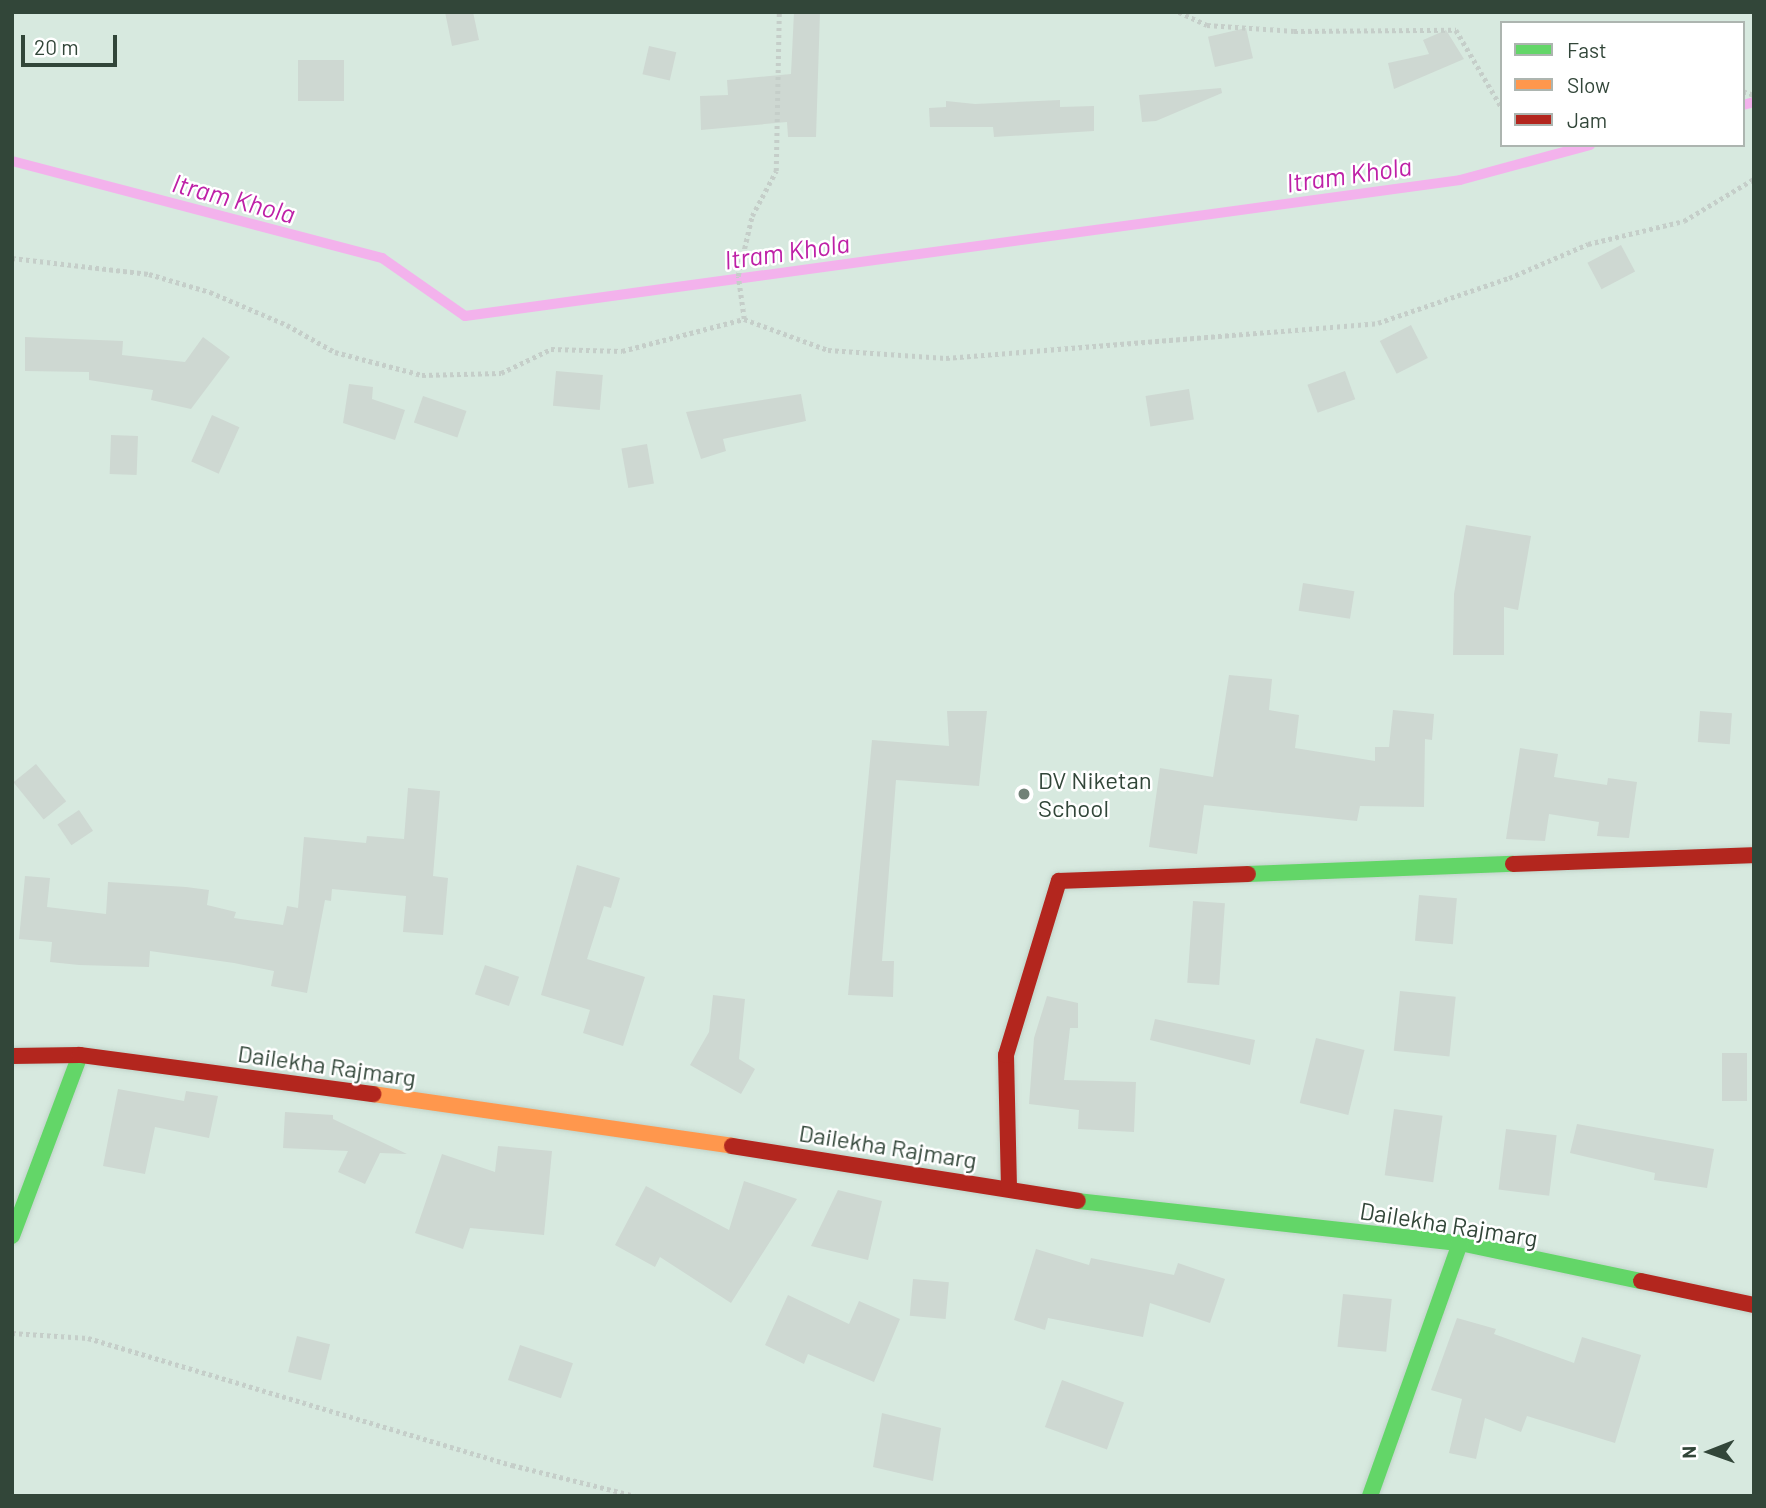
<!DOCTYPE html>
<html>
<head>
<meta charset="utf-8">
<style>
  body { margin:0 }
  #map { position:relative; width:1766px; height:1508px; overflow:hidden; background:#e7f0eb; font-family:Barlow,sans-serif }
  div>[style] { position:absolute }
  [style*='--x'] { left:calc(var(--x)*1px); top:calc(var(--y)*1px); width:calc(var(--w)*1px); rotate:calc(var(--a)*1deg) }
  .residential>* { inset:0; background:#d7e9df }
  .stream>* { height:10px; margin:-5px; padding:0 5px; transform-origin:5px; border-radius:5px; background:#f3b2ec }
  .building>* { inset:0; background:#ced8d2; transform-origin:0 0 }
  .path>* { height:4.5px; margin-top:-2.25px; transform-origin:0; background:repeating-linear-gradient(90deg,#c5cec9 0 3.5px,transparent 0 7px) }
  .roads { filter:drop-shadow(0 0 2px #c0d3c9) drop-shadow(0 0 2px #c0d3c9) }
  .fast>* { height:16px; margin:-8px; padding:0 8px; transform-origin:8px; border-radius:8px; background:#63d668 }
  .slow>* { height:16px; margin:-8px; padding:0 8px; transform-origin:8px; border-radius:8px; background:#ff974d }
  .jam>* { height:16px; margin:-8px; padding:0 8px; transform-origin:8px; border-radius:8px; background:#b3261e }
  .dots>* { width:19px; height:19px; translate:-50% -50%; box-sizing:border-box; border:4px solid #fff; border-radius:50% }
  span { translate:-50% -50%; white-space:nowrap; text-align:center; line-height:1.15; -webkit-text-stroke:5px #fff; paint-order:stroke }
  .poi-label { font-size:24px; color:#324639 }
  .left { translate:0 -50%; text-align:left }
  .street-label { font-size:24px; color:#324639 }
  .water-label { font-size:26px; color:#be20a7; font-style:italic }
  .frame { position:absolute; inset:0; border:14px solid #324639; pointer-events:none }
  .legend { position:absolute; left:1500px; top:21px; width:245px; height:126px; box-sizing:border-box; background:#fff; border:2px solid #adb5b0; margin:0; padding:9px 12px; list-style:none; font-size:21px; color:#324639 }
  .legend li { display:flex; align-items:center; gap:14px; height:35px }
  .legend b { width:35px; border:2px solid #adb5b0 }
  .north { position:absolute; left:1675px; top:1417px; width:70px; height:70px; -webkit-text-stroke:5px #fff; paint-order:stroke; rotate:269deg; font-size:19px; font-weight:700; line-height:28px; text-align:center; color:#324639 }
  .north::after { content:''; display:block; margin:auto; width:24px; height:32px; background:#324639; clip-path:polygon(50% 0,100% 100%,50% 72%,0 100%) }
  .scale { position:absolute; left:21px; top:35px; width:96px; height:32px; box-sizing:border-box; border:4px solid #324639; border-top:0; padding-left:9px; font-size:21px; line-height:24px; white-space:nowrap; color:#324639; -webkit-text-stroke:5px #fff; paint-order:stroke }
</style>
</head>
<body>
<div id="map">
  <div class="residential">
    <i style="clip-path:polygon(evenodd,12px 12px,1754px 12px,1754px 1496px,12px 1496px,12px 12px,1502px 23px,1743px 23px,1743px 145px,1502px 145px,1502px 23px)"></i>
  </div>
  <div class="stream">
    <i style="--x:1743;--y:105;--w:11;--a:-15"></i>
    <i style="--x:12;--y:161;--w:383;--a:14.7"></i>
    <i style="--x:382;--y:258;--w:101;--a:34.9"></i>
    <i style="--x:465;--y:316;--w:1004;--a:-7.78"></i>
    <i style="--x:1460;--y:180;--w:135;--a:-15.1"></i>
  </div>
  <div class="building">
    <i style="clip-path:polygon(445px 12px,473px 12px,479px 40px,452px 46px)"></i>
    <i style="clip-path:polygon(794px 12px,820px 12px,816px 137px,788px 137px,787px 122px,701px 130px,700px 96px,728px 95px,727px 80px,791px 74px)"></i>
    <i style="left:1246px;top:28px;width:31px;height:39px;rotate:77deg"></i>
    <i style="clip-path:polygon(1446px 30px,1464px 59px,1394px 89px,1388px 63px,1429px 54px,1423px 40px)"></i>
    <i style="left:649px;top:46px;width:28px;height:29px;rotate:13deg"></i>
    <i style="left:298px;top:60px;width:46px;height:41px"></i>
    <i style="clip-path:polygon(1221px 88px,1222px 93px,1156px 121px,1142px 122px,1139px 95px)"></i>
    <i style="clip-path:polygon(1060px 100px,1060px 107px,1094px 106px,1094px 131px,994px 137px,993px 127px,930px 127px,929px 108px,946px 107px,946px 101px,975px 104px)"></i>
    <i style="left:1621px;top:245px;width:30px;height:38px;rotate:62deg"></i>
    <i style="left:1411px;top:325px;width:37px;height:35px;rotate:63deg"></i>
    <i style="clip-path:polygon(25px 337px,123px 341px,122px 355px,185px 362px,203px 337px,230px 357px,191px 409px,151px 400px,153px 390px,89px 380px,89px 372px,25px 371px)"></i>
    <i style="left:556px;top:371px;width:47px;height:35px;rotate:5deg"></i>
    <i style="left:1345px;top:371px;width:30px;height:40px;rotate:70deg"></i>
    <i style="clip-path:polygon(349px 384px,373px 387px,372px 399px,405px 410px,395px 440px,343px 423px)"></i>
    <i style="left:1189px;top:389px;width:31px;height:44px;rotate:81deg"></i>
    <i style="clip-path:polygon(801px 394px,806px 421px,723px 439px,726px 451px,701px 459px,686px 412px)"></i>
    <i style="left:423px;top:396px;width:46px;height:28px;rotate:19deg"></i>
    <i style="left:212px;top:415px;width:30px;height:51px;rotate:24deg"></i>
    <i style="left:111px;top:435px;width:27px;height:39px;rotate:2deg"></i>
    <i style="left:647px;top:444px;width:40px;height:26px;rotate:80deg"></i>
    <i style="clip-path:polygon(1466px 525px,1531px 536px,1518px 610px,1504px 607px,1504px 655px,1453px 655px,1454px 594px)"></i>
    <i style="left:1303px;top:583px;width:52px;height:28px;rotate:9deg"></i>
    <i style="clip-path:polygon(1229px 675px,1272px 679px,1269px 710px,1299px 715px,1295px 748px,1375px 761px,1375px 747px,1389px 747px,1393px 710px,1434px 714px,1432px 740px,1425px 739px,1424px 807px,1360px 806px,1357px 821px,1204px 805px,1197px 854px,1149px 847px,1160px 768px,1213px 777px)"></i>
    <i style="clip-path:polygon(947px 711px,987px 711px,979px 786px,896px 780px,882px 961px,894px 961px,893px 997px,848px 995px,872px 740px,949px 746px)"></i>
    <i style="left:1700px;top:711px;width:32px;height:31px;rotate:4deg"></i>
    <i style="clip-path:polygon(1520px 748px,1558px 754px,1554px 777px,1607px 785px,1608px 778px,1637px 782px,1629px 838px,1597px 836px,1599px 822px,1549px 814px,1545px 841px,1506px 839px)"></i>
    <i style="left:36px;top:764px;width:48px;height:29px;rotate:51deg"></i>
    <i style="clip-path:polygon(408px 788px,440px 791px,433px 876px,448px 878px,443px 935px,403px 932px,406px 896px,332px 889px,331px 901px,325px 900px,307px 993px,271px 986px,274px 971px,234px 963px,150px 951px,149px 967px,79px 965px,50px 962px,52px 942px,19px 939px,25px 876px,50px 878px,47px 907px,106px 914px,108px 882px,186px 887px,209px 890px,207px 905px,236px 912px,234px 918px,283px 925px,287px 906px,298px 908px,304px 837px,366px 843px,367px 836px,404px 839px)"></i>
    <i style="left:79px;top:810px;width:25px;height:26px;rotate:56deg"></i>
    <i style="clip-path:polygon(577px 865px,620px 878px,611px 908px,604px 906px,587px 959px,645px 977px,623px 1046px,583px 1033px,590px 1010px,541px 995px)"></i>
    <i style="left:1419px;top:895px;width:38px;height:46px;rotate:5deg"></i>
    <i style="left:1193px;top:901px;width:32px;height:82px;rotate:4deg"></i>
    <i style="left:485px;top:965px;width:36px;height:31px;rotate:19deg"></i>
    <i style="left:1400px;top:991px;width:56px;height:60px;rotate:6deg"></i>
    <i style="clip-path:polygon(713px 995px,745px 999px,739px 1059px,755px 1069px,741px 1094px,690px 1065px,709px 1032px)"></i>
    <i style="clip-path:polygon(1047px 996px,1078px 1003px,1078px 1028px,1070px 1028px,1064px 1080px,1136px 1082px,1134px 1132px,1078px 1129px,1079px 1110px,1029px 1104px,1034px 1038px)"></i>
    <i style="clip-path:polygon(1155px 1019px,1255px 1040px,1250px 1065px,1150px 1040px)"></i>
    <i style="left:1316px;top:1038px;width:50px;height:67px;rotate:14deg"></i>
    <i style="left:1722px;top:1053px;width:25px;height:48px"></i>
    <i style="clip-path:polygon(118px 1089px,184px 1101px,186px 1091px,218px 1096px,209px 1138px,155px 1127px,145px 1174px,103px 1166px)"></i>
    <i style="left:1394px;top:1109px;width:49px;height:67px;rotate:8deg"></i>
    <i style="clip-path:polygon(285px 1112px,333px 1115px,333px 1119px,407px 1154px,380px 1153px,365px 1184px,338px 1172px,348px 1151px,283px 1148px)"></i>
    <i style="clip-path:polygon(1577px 1124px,1714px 1149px,1707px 1188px,1654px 1180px,1655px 1173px,1570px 1153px)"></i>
    <i style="left:1506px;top:1129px;width:51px;height:61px;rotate:7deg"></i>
    <i style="clip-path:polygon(498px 1146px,552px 1151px,544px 1235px,470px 1228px,463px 1249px,415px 1233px,442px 1154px,495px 1172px)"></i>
    <i style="clip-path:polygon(744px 1181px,797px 1199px,731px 1303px,660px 1257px,655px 1267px,615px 1245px,646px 1186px,729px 1230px)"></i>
    <i style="clip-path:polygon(838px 1190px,882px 1201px,868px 1260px,811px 1246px)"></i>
    <i style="clip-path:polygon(1036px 1249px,1089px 1265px,1091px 1258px,1174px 1275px,1178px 1263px,1225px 1279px,1210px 1323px,1150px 1303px,1143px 1337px,1048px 1318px,1045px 1330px,1014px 1320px)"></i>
    <i style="left:913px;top:1279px;width:36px;height:37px;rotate:5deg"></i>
    <i style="left:1343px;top:1294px;width:49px;height:53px;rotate:6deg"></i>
    <i style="clip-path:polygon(788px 1295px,849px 1324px,859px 1301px,900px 1319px,874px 1382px,808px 1354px,804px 1364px,765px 1345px)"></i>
    <i style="clip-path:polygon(1457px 1318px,1496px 1329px,1494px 1334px,1574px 1363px,1582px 1337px,1641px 1355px,1615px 1443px,1527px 1416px,1521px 1432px,1485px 1418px,1476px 1459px,1449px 1453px,1462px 1399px,1431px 1390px)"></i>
    <i style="left:297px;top:1336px;width:34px;height:37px;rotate:14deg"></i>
    <i style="left:520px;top:1345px;width:56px;height:37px;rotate:19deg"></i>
    <i style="left:1062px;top:1380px;width:66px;height:50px;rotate:20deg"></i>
    <i style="clip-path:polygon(882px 1413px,941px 1428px,933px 1481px,873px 1467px)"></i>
  </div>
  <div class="path">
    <i style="--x:1179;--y:12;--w:31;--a:25"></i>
    <i style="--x:1207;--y:25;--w:87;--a:3.9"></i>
    <i style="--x:1294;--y:31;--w:162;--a:-0.4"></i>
    <i style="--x:1456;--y:30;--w:91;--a:59.5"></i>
    <i style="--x:1743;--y:91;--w:12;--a:20"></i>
    <i style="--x:12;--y:258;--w:138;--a:6.7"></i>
    <i style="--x:149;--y:274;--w:64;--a:16.4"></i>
    <i style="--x:210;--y:292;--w:84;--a:23.2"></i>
    <i style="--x:287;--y:325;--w:55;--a:29.4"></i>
    <i style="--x:335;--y:352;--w:90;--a:14.8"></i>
    <i style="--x:422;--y:375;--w:79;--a:-1.5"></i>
    <i style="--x:501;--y:373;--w:55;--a:-25.6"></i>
    <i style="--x:551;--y:349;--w:71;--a:1.6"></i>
    <i style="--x:622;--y:351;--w:126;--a:-14.7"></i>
    <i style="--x:744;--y:319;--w:90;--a:20.3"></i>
    <i style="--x:828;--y:350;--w:118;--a:3.9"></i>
    <i style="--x:946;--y:358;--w:433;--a:-4.6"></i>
    <i style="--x:1378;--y:323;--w:139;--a:-19"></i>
    <i style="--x:1509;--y:278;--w:86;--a:-23.3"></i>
    <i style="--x:1588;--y:244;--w:99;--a:-13.5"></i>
    <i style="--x:1684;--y:221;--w:82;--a:-31"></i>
    <i style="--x:744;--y:319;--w:43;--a:-97.9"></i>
    <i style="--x:738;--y:276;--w:62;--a:-76.9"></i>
    <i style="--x:752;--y:216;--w:51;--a:-61.9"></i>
    <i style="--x:776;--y:171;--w:159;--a:-88.9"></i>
    <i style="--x:12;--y:1333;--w:76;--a:3.8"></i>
    <i style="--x:88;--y:1338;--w:443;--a:16.7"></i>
    <i style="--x:512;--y:1465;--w:127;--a:14.1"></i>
  </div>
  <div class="roads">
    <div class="fast">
      <i style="--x:1248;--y:874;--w:265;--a:-2.2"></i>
      <i style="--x:1078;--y:1201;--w:384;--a:6.3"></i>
      <i style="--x:1460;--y:1243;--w:185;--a:11.9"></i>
      <i style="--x:12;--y:1236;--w:193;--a:-69.4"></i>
      <i style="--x:1370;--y:1496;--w:269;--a:-70.4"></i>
    </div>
    <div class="slow">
      <i style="--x:373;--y:1094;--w:363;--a:8.2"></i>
    </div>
    <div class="jam">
      <i style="--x:1513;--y:864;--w:241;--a:-2.1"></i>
      <i style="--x:12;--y:1056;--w:68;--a:-0.8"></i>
      <i style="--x:80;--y:1055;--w:296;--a:7.6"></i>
      <i style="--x:732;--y:1146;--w:350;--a:9"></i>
      <i style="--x:1009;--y:1188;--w:133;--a:-91.3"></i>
      <i style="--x:1006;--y:1055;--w:182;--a:-73.1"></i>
      <i style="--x:1059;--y:881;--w:189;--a:-2.1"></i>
      <i style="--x:1641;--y:1281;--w:116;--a:12"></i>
    </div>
  </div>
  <div class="dots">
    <i style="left:1024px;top:794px;background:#718277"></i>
  </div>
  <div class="poi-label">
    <span class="left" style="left:1038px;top:794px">DV Niketan<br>School</span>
  </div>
  <div class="street-label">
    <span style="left:327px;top:1065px;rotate:8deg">Dailekha Rajmarg</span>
    <span style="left:888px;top:1146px;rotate:9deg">Dailekha Rajmarg</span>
    <span style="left:1449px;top:1224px;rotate:9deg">Dailekha Rajmarg</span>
  </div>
  <div class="water-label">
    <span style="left:1349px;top:174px;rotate:-8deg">Itram Khola</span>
    <span style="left:234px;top:198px;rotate:15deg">Itram Khola</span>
    <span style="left:787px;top:251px;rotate:-8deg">Itram Khola</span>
  </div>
  <div class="frame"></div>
  <ul class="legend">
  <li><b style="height:9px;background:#63d668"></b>Fast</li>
  <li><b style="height:9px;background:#ff974d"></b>Slow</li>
  <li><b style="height:9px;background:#b3261e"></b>Jam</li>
  </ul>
  <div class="north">N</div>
  <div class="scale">20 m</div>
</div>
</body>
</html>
